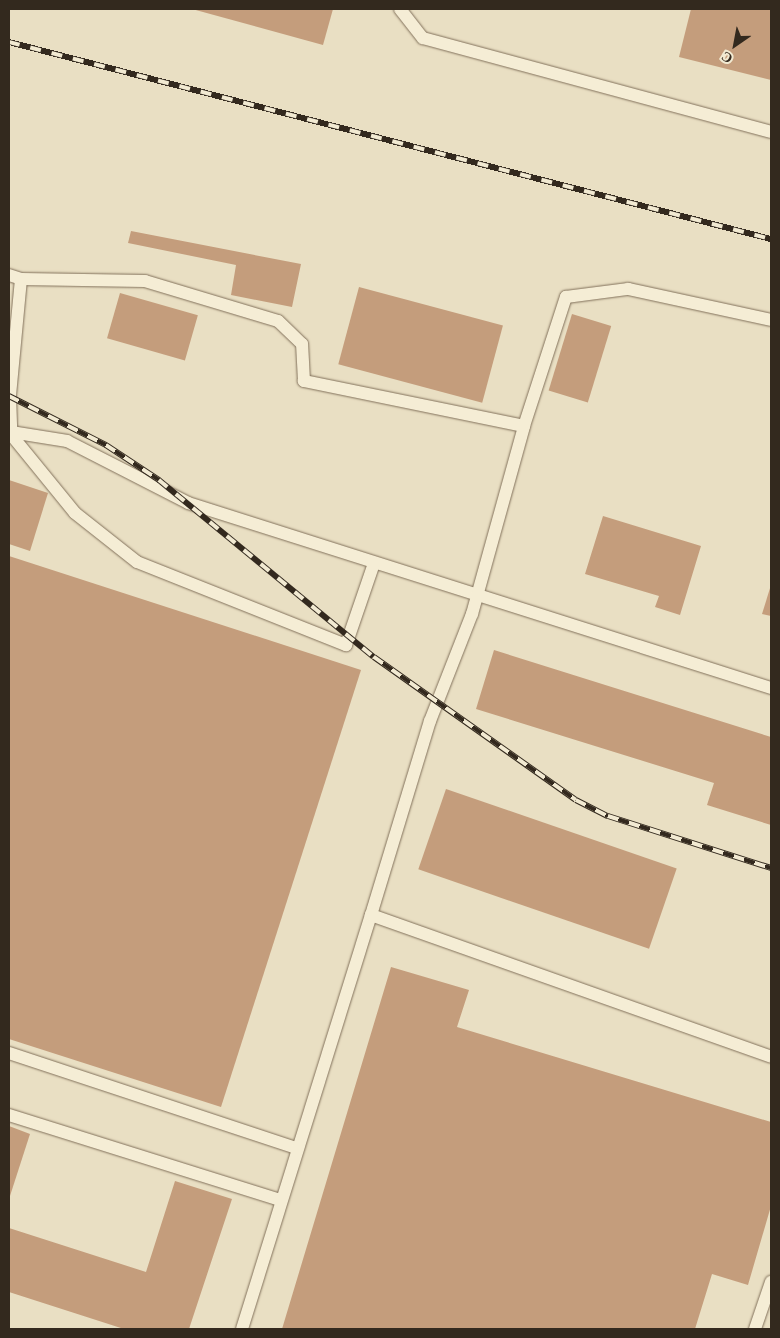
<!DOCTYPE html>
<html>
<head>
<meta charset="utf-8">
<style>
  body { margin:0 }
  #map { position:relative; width:780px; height:1338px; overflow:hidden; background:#e9dfc3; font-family:"Crimson Pro",serif }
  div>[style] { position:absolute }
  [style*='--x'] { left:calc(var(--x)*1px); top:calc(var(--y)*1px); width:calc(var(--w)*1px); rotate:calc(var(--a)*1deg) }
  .building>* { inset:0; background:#c49d7c; transform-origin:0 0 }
  .roads { filter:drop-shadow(0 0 1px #82715b) drop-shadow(0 0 1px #82715b) }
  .service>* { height:12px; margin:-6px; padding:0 6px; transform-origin:6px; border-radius:6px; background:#f5edd5 }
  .rail>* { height:5.5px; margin-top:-2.75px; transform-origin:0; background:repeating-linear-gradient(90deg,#f2ead2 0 11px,#33291e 0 22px); box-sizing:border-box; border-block:1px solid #33291e }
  span { translate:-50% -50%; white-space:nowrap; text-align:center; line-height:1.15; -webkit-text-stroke:4px #f2ead2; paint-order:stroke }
  .frame { position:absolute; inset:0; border:10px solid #33291e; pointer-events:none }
  .north { position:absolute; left:710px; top:20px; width:50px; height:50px; -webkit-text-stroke:4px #f2ead2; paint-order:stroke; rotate:213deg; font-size:14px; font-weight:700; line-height:20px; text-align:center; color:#33291e }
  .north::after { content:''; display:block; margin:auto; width:18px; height:22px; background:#33291e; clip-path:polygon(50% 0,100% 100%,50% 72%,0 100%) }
</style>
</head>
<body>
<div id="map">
  <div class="building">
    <i style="clip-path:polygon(192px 9px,333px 9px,323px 45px)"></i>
    <i style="clip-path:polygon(691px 9px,771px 9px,771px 80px,679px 57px)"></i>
    <i style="clip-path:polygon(131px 231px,301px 264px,292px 307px,231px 295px,236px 265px,128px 243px)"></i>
    <i style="left:359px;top:287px;width:149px;height:80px;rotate:15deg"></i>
    <i style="left:120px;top:293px;width:81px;height:47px;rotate:16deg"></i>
    <i style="left:572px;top:314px;width:41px;height:80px;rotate:17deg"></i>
    <i style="clip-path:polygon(9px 480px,48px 493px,30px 551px,9px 544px)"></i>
    <i style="clip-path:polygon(603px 516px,701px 546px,680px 615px,655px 607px,659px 596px,585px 574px)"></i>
    <i style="clip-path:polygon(9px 556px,361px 670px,221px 1107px,9px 1039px)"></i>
    <i style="clip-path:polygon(771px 585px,771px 616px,762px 614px)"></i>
    <i style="clip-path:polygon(494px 650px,771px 737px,771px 825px,707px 805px,714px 783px,476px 709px)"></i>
    <i style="left:446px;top:789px;width:244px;height:85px;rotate:19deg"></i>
    <i style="clip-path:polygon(391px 967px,469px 990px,457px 1027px,771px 1122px,771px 1206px,748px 1285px,712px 1274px,695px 1329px,282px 1329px)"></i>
    <i style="clip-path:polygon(9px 1126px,30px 1134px,9px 1199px)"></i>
    <i style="clip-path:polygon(175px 1181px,232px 1199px,189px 1329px,124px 1329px,9px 1292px,9px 1228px,146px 1272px)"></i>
  </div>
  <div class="roads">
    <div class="service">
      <i style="--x:400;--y:9;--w:37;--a:52"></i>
      <i style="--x:423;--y:38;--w:360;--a:15.1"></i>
      <i style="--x:9;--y:275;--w:13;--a:18"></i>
      <i style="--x:524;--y:426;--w:225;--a:-168.4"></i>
      <i style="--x:304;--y:381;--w:37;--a:-93"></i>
      <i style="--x:302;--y:344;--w:33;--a:-136"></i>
      <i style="--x:278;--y:321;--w:139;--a:-163.3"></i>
      <i style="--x:145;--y:281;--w:124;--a:-179.1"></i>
      <i style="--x:21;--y:279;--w:118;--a:95.4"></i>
      <i style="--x:10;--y:396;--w:36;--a:88"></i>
      <i style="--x:11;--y:432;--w:57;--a:9.1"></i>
      <i style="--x:67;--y:441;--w:136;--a:27.1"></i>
      <i style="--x:188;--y:503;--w:612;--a:17.61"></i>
      <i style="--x:9;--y:432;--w:104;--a:50.8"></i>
      <i style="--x:75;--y:513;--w:79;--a:38.3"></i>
      <i style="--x:137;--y:562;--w:225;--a:21.7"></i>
      <i style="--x:346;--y:645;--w:87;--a:-71.1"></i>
      <i style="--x:371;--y:915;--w:203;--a:-73.1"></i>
      <i style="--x:430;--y:721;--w:115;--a:-68.6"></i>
      <i style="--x:472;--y:614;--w:195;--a:-74.5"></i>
      <i style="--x:524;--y:426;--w:136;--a:-72"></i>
      <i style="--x:566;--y:297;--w:63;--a:-7.4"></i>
      <i style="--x:628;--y:289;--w:146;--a:12.2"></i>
      <i style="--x:9;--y:1053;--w:302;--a:18.3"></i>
      <i style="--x:9;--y:1115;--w:285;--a:17.4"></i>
      <i style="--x:242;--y:1329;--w:434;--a:-72.7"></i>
      <i style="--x:371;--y:915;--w:424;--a:19.5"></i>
      <i style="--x:755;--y:1329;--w:50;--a:-71.2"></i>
    </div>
  </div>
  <div class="rail">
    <i style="--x:9;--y:42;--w:787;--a:14.5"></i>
    <i style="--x:9;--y:396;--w:109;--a:26.8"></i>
    <i style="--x:106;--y:445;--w:64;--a:33.4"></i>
    <i style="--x:159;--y:480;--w:278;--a:39.5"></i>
    <i style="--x:374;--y:657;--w:247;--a:35.3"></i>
    <i style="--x:576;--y:800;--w:36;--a:27"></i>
    <i style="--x:608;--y:816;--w:171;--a:17.7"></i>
  </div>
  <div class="frame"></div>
  <div class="north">С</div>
</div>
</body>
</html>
